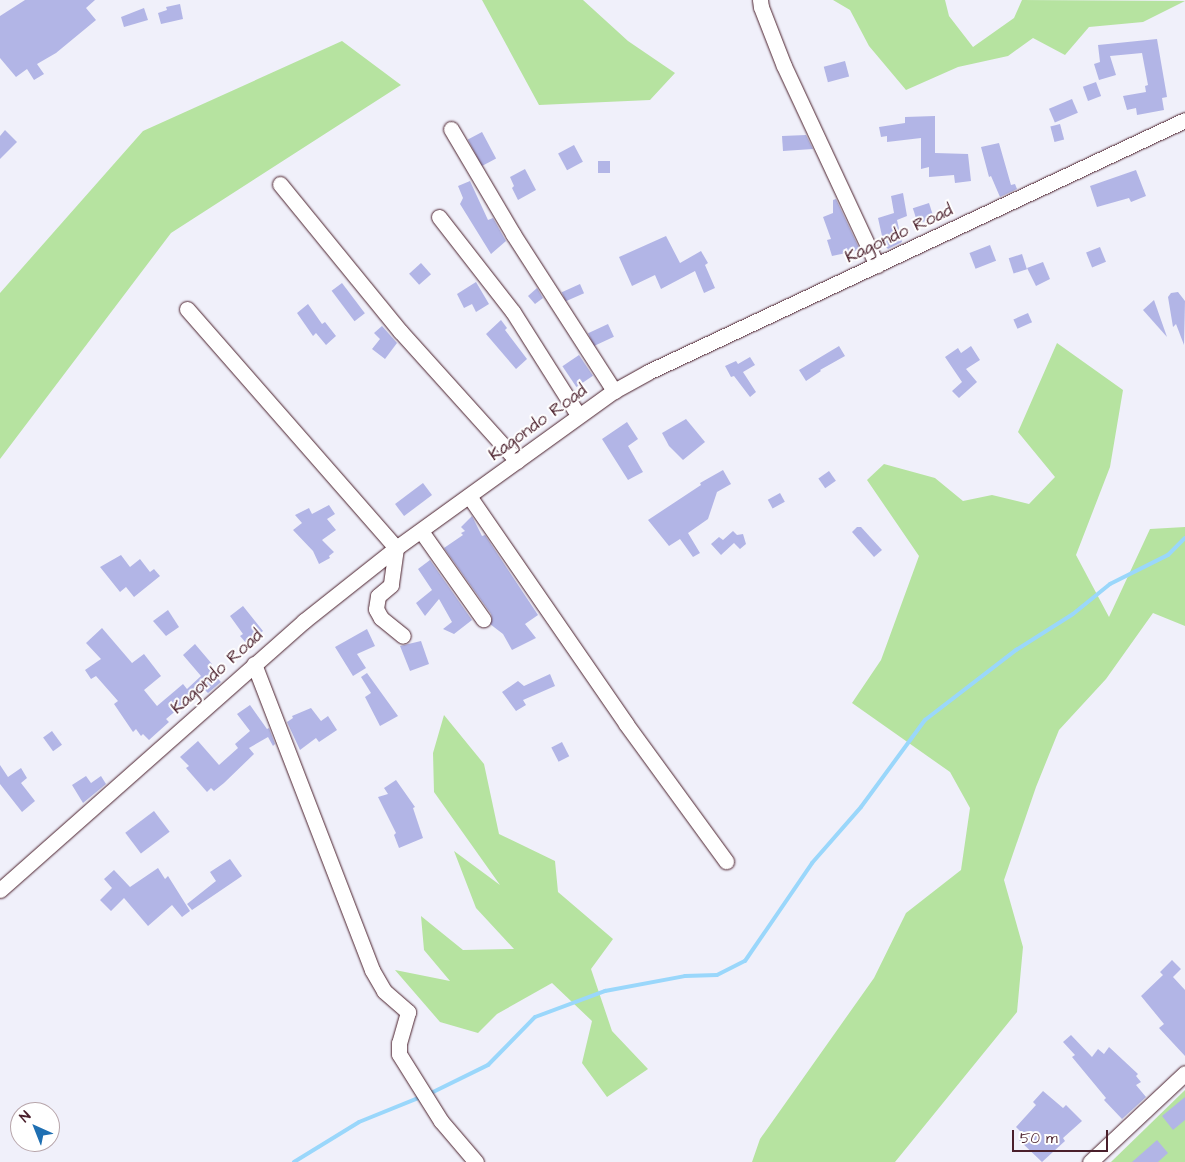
<!DOCTYPE html>
<html>
<head>
<meta charset="utf-8">
<style>
  body { margin:0 }
  #map { position:relative; width:1185px; height:1162px; overflow:hidden; background:#f0f0fa; font-family:"Architects Daughter",sans-serif }
  div>[style] { position:absolute }
  [style*='--x'] { left:calc(var(--x)*1px); top:calc(var(--y)*1px); width:calc(var(--w)*1px); rotate:calc(var(--a)*1deg) }
  .green>* { inset:0; background:#b6e3a0 }
  .stream>* { height:4px; margin:-2px; padding:0 2px; transform-origin:2px; border-radius:2px; background:#9ad7fb }
  .building>* { inset:0; background:#b2b5e6; transform-origin:0 0 }
  .roads { filter:drop-shadow(0 0 1px #4a1f2b) drop-shadow(0 0 1px #4a1f2b) }
  .minor>* { height:15px; margin:-7.5px; padding:0 7.5px; transform-origin:7.5px; border-radius:7.5px; background:#fff }
  span { translate:-50% -50%; white-space:nowrap; text-align:center; line-height:1.15; -webkit-text-stroke:4px #fff; paint-order:stroke }
  .street-label { font-size:18px; color:#4a1f2b }
  .north { position:absolute; left:10px; top:1102px; width:50px; height:50px; box-sizing:border-box; background:#fff; border:1px solid #b7a5aa; border-radius:50%; rotate:316deg; font-size:14px; font-weight:700; line-height:20px; text-align:center; color:#4a1f2b }
  .north::after { content:''; display:block; margin:auto; width:18px; height:22px; background:#1f6fb2; clip-path:polygon(50% 0,100% 100%,50% 72%,0 100%) }
  .scale { position:absolute; left:1012px; top:1130px; width:96px; height:22px; box-sizing:border-box; border:2px solid #4a1f2b; border-top:0; padding-left:6px; font-size:15px; line-height:18px; white-space:nowrap; color:#4a1f2b; -webkit-text-stroke:4px #fff; paint-order:stroke }
</style>
</head>
<body>
<div id="map">
  <div class="green">
    <i style="clip-path:polygon(482px 0,583px 0,628px 41px,675px 73px,650px 100px,539px 105px)"></i>
    <i style="clip-path:polygon(833px 0,945px 0,949px 16px,973px 47px,1014px 18px,1022px 0,1185px 1px,1143px 22px,1089px 27px,1065px 55px,1033px 38px,1008px 56px,958px 67px,906px 90px,869px 46px,850px 10px)"></i>
    <i style="clip-path:polygon(342px 41px,401px 85px,171px 233px,0 459px,0 293px,143px 131px)"></i>
    <i style="clip-path:polygon(1057px 343px,1123px 390px,1110px 467px,1076px 555px,1109px 617px,1150px 529px,1185px 527px,1185px 626px,1153px 613px,1106px 679px,1059px 730px,1036px 787px,1004px 880px,1023px 947px,1017px 1012px,895px 1162px,752px 1162px,760px 1139px,874px 978px,906px 913px,961px 870px,970px 808px,950px 772px,852px 703px,881px 660px,919px 556px,867px 480px,884px 464px,935px 478px,963px 501px,992px 495px,1029px 504px,1055px 477px,1018px 432px)"></i>
    <i style="clip-path:polygon(444px 715px,484px 764px,499px 834px,555px 861px,558px 892px,613px 939px,591px 969px,612px 1031px,648px 1069px,607px 1097px,582px 1063px,592px 1021px,552px 983px,497px 1014px,478px 1033px,440px 1022px,395px 970px,450px 981px,424px 950px,421px 916px,463px 950px,514px 949px,476px 908px,454px 851px,500px 885px,434px 792px,433px 753px)"></i>
    <i style="clip-path:polygon(1185px 1090px,1185px 1162px,1111px 1162px)"></i>
  </div>
  <div class="stream">
    <i style="--x:429;--y:1094;--w:66;--a:-26.2"></i>
    <i style="--x:488;--y:1065;--w:67;--a:-45.6"></i>
    <i style="--x:535;--y:1017;--w:75;--a:-20.4"></i>
    <i style="--x:605;--y:991;--w:81;--a:-10.6"></i>
    <i style="--x:685;--y:976;--w:32;--a:-2"></i>
    <i style="--x:717;--y:975;--w:31;--a:-27"></i>
    <i style="--x:745;--y:961;--w:119;--a:-55.6"></i>
    <i style="--x:812;--y:863;--w:74;--a:-48.8"></i>
    <i style="--x:861;--y:807;--w:108;--a:-53.7"></i>
    <i style="--x:925;--y:720;--w:115;--a:-37.6"></i>
    <i style="--x:1016;--y:650;--w:67;--a:-32.3"></i>
    <i style="--x:1073;--y:614;--w:48;--a:-39"></i>
    <i style="--x:1110;--y:584;--w:65;--a:-26.6"></i>
    <i style="--x:1168;--y:555;--w:24;--a:-45"></i>
    <i style="--x:294;--y:1162;--w:76;--a:-31.6"></i>
    <i style="--x:359;--y:1122;--w:67;--a:-22"></i>
  </div>
  <div class="building">
    <i style="clip-path:polygon(25px 0,95px 0,86px 8px,96px 20px,56px 53px,37px 64px,44px 74px,34px 80px,27px 69px,16px 77px,0 58px,0 16px)"></i>
    <i style="clip-path:polygon(180px 4px,183px 19px,161px 24px,158px 13px,167px 10px,166px 7px)"></i>
    <i style="clip-path:polygon(144px 8px,148px 20px,124px 27px,121px 17px)"></i>
    <i style="clip-path:polygon(1157px 39px,1167px 97px,1162px 98px,1164px 110px,1137px 115px,1136px 108px,1127px 110px,1123px 96px,1146px 92px,1145px 86px,1148px 85px,1142px 53px,1110px 56px,1116px 75px,1099px 80px,1094px 64px,1100px 62px,1098px 45px)"></i>
    <i style="left:845px;top:61px;width:16px;height:22px;rotate:75deg"></i>
    <i style="left:1096px;top:82px;width:15px;height:14px;rotate:70deg"></i>
    <i style="left:1072px;top:99px;width:15px;height:25px;rotate:67deg"></i>
    <i style="clip-path:polygon(935px 116px,935px 153px,968px 154px,971px 181px,955px 183px,954px 175px,929px 177px,929px 167px,921px 169px,921px 138px,887px 142px,887px 136px,881px 137px,879px 127px,905px 123px,905px 117px)"></i>
    <i style="left:1060px;top:124px;width:16px;height:10px;rotate:75deg"></i>
    <i style="clip-path:polygon(5px 130px,17px 142px,0 159px,0 136px)"></i>
    <i style="left:482px;top:132px;width:30px;height:16px;rotate:62deg"></i>
    <i style="clip-path:polygon(806px 135px,813px 149px,783px 151px,782px 136px)"></i>
    <i style="clip-path:polygon(999px 143px,1011px 185px,1015px 184px,1017px 189px,1000px 197px,991px 176px,989px 177px,981px 147px)"></i>
    <i style="left:574px;top:145px;width:19px;height:18px;rotate:62deg"></i>
    <i style="left:598px;top:161px;width:12px;height:12px"></i>
    <i style="clip-path:polygon(525px 169px,536px 190px,518px 200px,512px 188px,514px 186px,510px 177px)"></i>
    <i style="clip-path:polygon(1136px 170px,1146px 196px,1131px 202px,1129px 198px,1097px 207px,1090px 186px)"></i>
    <i style="clip-path:polygon(470px 181px,488px 220px,493px 218px,506px 241px,491px 254px,460px 204px,463px 198px,458px 186px)"></i>
    <i style="clip-path:polygon(903px 193px,907px 216px,897px 220px,902px 242px,888px 249px,884px 245px,878px 218px,894px 213px,891px 196px)"></i>
    <i style="clip-path:polygon(836px 199px,860px 250px,832px 256px,827px 240px,831px 239px,823px 217px,833px 213px,833px 200px)"></i>
    <i style="left:929px;top:203px;width:16px;height:17px;rotate:72deg"></i>
    <i style="clip-path:polygon(666px 236px,680px 263px,701px 251px,708px 263px,705px 265px,715px 288px,704px 293px,695px 271px,661px 289px,655px 275px,632px 286px,619px 257px)"></i>
    <i style="left:990px;top:245px;width:17px;height:22px;rotate:69deg"></i>
    <i style="left:1100px;top:247px;width:16px;height:15px;rotate:68deg"></i>
    <i style="left:1022px;top:254px;width:16px;height:14px;rotate:72deg"></i>
    <i style="clip-path:polygon(1043px 262px,1050px 279px,1036px 286px,1027px 268px)"></i>
    <i style="left:421px;top:263px;width:15px;height:16px;rotate:48deg"></i>
    <i style="clip-path:polygon(476px 282px,489px 304px,476px 312px,472px 304px,464px 308px,457px 294px)"></i>
    <i style="left:342px;top:283px;width:38px;height:13px;rotate:53deg"></i>
    <i style="left:580px;top:284px;width:10px;height:20px;rotate:66deg"></i>
    <i style="clip-path:polygon(537px 288px,543px 298px,535px 304px,528px 296px)"></i>
    <i style="clip-path:polygon(1178px 292px,1185px 301px,1184px 345px,1176px 324px,1173px 327px,1168px 297px,1171px 293px)"></i>
    <i style="clip-path:polygon(1154px 300px,1167px 337px,1143px 310px)"></i>
    <i style="clip-path:polygon(308px 304px,322px 324px,325px 322px,336px 336px,326px 345px,316px 333px,313px 336px,297px 313px)"></i>
    <i style="left:1028px;top:313px;width:10px;height:16px;rotate:66deg"></i>
    <i style="clip-path:polygon(501px 320px,507px 328px,505px 330px,527px 359px,516px 369px,486px 334px)"></i>
    <i style="left:608px;top:324px;width:14px;height:22px;rotate:65deg"></i>
    <i style="clip-path:polygon(382px 326px,397px 343px,385px 359px,372px 349px,380px 339px,374px 333px)"></i>
    <i style="clip-path:polygon(839px 346px,845px 356px,820px 370px,821px 371px,806px 381px,799px 370px)"></i>
    <i style="clip-path:polygon(971px 346px,980px 360px,966px 369px,977px 382px,959px 398px,952px 391px,962px 382px,945px 357px,958px 348px,961px 353px)"></i>
    <i style="left:579px;top:355px;width:25px;height:20px;rotate:56deg"></i>
    <i style="clip-path:polygon(750px 357px,755px 365px,743px 372px,756px 392px,750px 397px,734px 376px,731px 377px,725px 366px,736px 361px,738px 364px)"></i>
    <i style="clip-path:polygon(686px 419px,705px 442px,683px 460px,669px 446px,662px 433px)"></i>
    <i style="clip-path:polygon(627px 422px,638px 439px,628px 446px,643px 472px,628px 480px,602px 439px)"></i>
    <i style="clip-path:polygon(723px 470px,731px 484px,717px 492px,708px 519px,688px 533px,700px 553px,693px 557px,680px 539px,669px 546px,648px 520px,701px 485px,700px 483px)"></i>
    <i style="left:829px;top:471px;width:12px;height:13px;rotate:55deg"></i>
    <i style="left:423px;top:483px;width:15px;height:35px;rotate:53deg"></i>
    <i style="left:780px;top:493px;width:10px;height:14px;rotate:61deg"></i>
    <i style="clip-path:polygon(329px 505px,335px 514px,327px 519px,336px 530px,322px 540px,334px 552px,329px 556px,330px 558px,319px 564px,313px 551px,293px 530px,302px 523px,295px 515px,309px 508px,312px 514px)"></i>
    <i style="clip-path:polygon(472px 516px,482px 536px,485px 535px,538px 615px,525px 624px,536px 638px,512px 650px,503px 634px,490px 624px,492px 619px,491px 614px,444px 548px,463px 535px,461px 533px,465px 531px,461px 527px)"></i>
    <i style="clip-path:polygon(857px 527px,861px 527px,882px 550px,874px 557px,852px 532px)"></i>
    <i style="clip-path:polygon(733px 531px,737px 535px,743px 534px,746px 544px,740px 549px,734px 543px,721px 555px,711px 544px,719px 537px,723px 540px)"></i>
    <i style="clip-path:polygon(121px 555px,130px 567px,140px 559px,150px 572px,154px 569px,160px 576px,134px 597px,126px 587px,120px 592px,100px 567px)"></i>
    <i style="clip-path:polygon(430px 560px,472px 620px,454px 634px,443px 629px,452px 622px,439px 599px,425px 616px,416px 603px,432px 590px,418px 569px)"></i>
    <i style="clip-path:polygon(243px 606px,263px 631px,247px 644px,240px 636px,243px 634px,230px 616px)"></i>
    <i style="clip-path:polygon(168px 610px,179px 627px,166px 636px,153px 621px)"></i>
    <i style="clip-path:polygon(102px 628px,132px 663px,144px 654px,161px 676px,144px 690px,157px 706px,183px 684px,187px 689px,201px 676px,183px 655px,195px 644px,212px 664px,208px 668px,221px 682px,208px 693px,203px 688px,166px 719px,169px 722px,149px 740px,143px 734px,141px 736px,136px 729px,133px 732px,114px 704px,118px 701px,96px 676px,91px 679px,85px 670px,101px 659px,86px 643px)"></i>
    <i style="clip-path:polygon(367px 629px,375px 646px,357px 654px,366px 668px,353px 676px,335px 647px)"></i>
    <i style="clip-path:polygon(421px 641px,429px 664px,410px 671px,400px 646px)"></i>
    <i style="clip-path:polygon(367px 673px,398px 716px,380px 726px,365px 697px,371px 693px,361px 677px)"></i>
    <i style="clip-path:polygon(550px 674px,555px 686px,523px 700px,526px 705px,516px 711px,502px 692px,518px 681px,524px 686px)"></i>
    <i style="clip-path:polygon(250px 705px,267px 729px,269px 728px,275px 744px,273px 746px,268px 737px,249px 748px,254px 754px,224px 783px,214px 791px,211px 788px,207px 792px,186px 768px,189px 766px,180px 757px,198px 741px,219px 765px,238px 748px,235px 744px,250px 731px,237px 714px)"></i>
    <i style="clip-path:polygon(311px 708px,321px 721px,328px 716px,337px 730px,319px 742px,316px 738px,300px 750px,287px 722px,293px 718px,292px 716px)"></i>
    <i style="left:52px;top:731px;width:17px;height:11px;rotate:54deg"></i>
    <i style="left:562px;top:742px;width:16px;height:12px;rotate:63deg"></i>
    <i style="clip-path:polygon(0 765px,8px 777px,21px 768px,27px 778px,21px 783px,35px 801px,22px 812px,0 784px)"></i>
    <i style="clip-path:polygon(86px 776px,91px 783px,101px 776px,106px 784px,83px 803px,72px 785px)"></i>
    <i style="clip-path:polygon(396px 780px,415px 807px,413px 808px,423px 838px,399px 848px,394px 835px,396px 833px,378px 797px,388px 794px,384px 788px)"></i>
    <i style="left:154px;top:811px;width:26px;height:36px;rotate:53deg"></i>
    <i style="clip-path:polygon(230px 859px,242px 876px,192px 910px,187px 904px,216px 881px,210px 872px)"></i>
    <i style="clip-path:polygon(158px 868px,165px 879px,168px 876px,190px 911px,182px 917px,172px 905px,148px 926px,124px 898px,111px 911px,100px 900px,112px 888px,104px 879px,114px 870px,130px 887px)"></i>
    <i style="clip-path:polygon(1172px 960px,1181px 969px,1173px 977px,1185px 990px,1185px 1056px,1159px 1028px,1164px 1024px,1141px 996px,1163px 975px,1160px 972px)"></i>
    <i style="clip-path:polygon(1071px 1035px,1092px 1057px,1098px 1049px,1104px 1054px,1109px 1047px,1138px 1074px,1136px 1076px,1141px 1082px,1136px 1085px,1146px 1097px,1122px 1119px,1104px 1100px,1106px 1098px,1072px 1057px,1075px 1055px,1063px 1042px)"></i>
    <i style="clip-path:polygon(1043px 1091px,1063px 1108px,1066px 1105px,1082px 1121px,1063px 1138px,1065px 1141px,1042px 1162px,1019px 1140px,1024px 1135px,1016px 1127px,1036px 1105px,1033px 1102px)"></i>
    <i style="clip-path:polygon(1185px 1097px,1185px 1120px,1173px 1130px,1162px 1116px)"></i>
    <i style="clip-path:polygon(1157px 1140px,1168px 1153px,1158px 1162px,1132px 1162px)"></i>
  </div>
  <div class="roads">
    <div class="minor">
      <i style="--x:760;--y:0;--w:7;--a:82"></i>
      <i style="--x:761;--y:7;--w:63;--a:68.7"></i>
      <i style="--x:784;--y:66;--w:220;--a:65"></i>
      <i style="--x:451;--y:129;--w:122;--a:59.4"></i>
      <i style="--x:513;--y:234;--w:187;--a:57.2"></i>
      <i style="--x:280;--y:184;--w:190;--a:50.8"></i>
      <i style="--x:400;--y:331;--w:175;--a:48"></i>
      <i style="--x:439;--y:217;--w:120;--a:52.1"></i>
      <i style="--x:513;--y:312;--w:122;--a:57.7"></i>
      <i style="--x:187;--y:309;--w:317;--a:48.8"></i>
      <i style="--x:396;--y:548;--w:37;--a:98"></i>
      <i style="--x:391;--y:585;--w:17;--a:140"></i>
      <i style="--x:378;--y:596;--w:13;--a:99"></i>
      <i style="--x:376;--y:609;--w:10;--a:61"></i>
      <i style="--x:381;--y:618;--w:28;--a:39"></i>
      <i style="--x:469;--y:496;--w:277;--a:55.4"></i>
      <i style="--x:626;--y:724;--w:170;--a:53.9"></i>
      <i style="--x:421;--y:531;--w:108;--a:54.8"></i>
      <i style="--x:254;--y:664;--w:328;--a:68.9"></i>
      <i style="--x:372;--y:970;--w:24;--a:60"></i>
      <i style="--x:384;--y:991;--w:32;--a:41"></i>
      <i style="--x:408;--y:1012;--w:32;--a:106"></i>
      <i style="--x:399;--y:1043;--w:11;--a:90"></i>
      <i style="--x:399;--y:1054;--w:79;--a:57.9"></i>
      <i style="--x:441;--y:1121;--w:54;--a:49.5"></i>
      <i style="--x:0;--y:890;--w:406;--a:-41.5"></i>
      <i style="--x:304;--y:621;--w:117;--a:-38.4"></i>
      <i style="--x:396;--y:548;--w:269;--a:-35.8"></i>
      <i style="--x:614;--y:391;--w:39;--a:-29"></i>
      <i style="--x:648;--y:372;--w:593;--a:-25.14"></i>
      <i style="--x:1090;--y:1162;--w:130;--a:-43.1"></i>
    </div>
  </div>
  <div class="street-label">
    <span style="left:899px;top:234px;rotate:-25deg">Kagondo Road</span>
    <span style="left:538px;top:423px;rotate:-36deg">Kagondo Road</span>
    <span style="left:217px;top:672px;rotate:-42deg">Kagondo Road</span>
  </div>
  <div class="north">N</div>
  <div class="scale">50 m</div>
</div>
</body>
</html>
